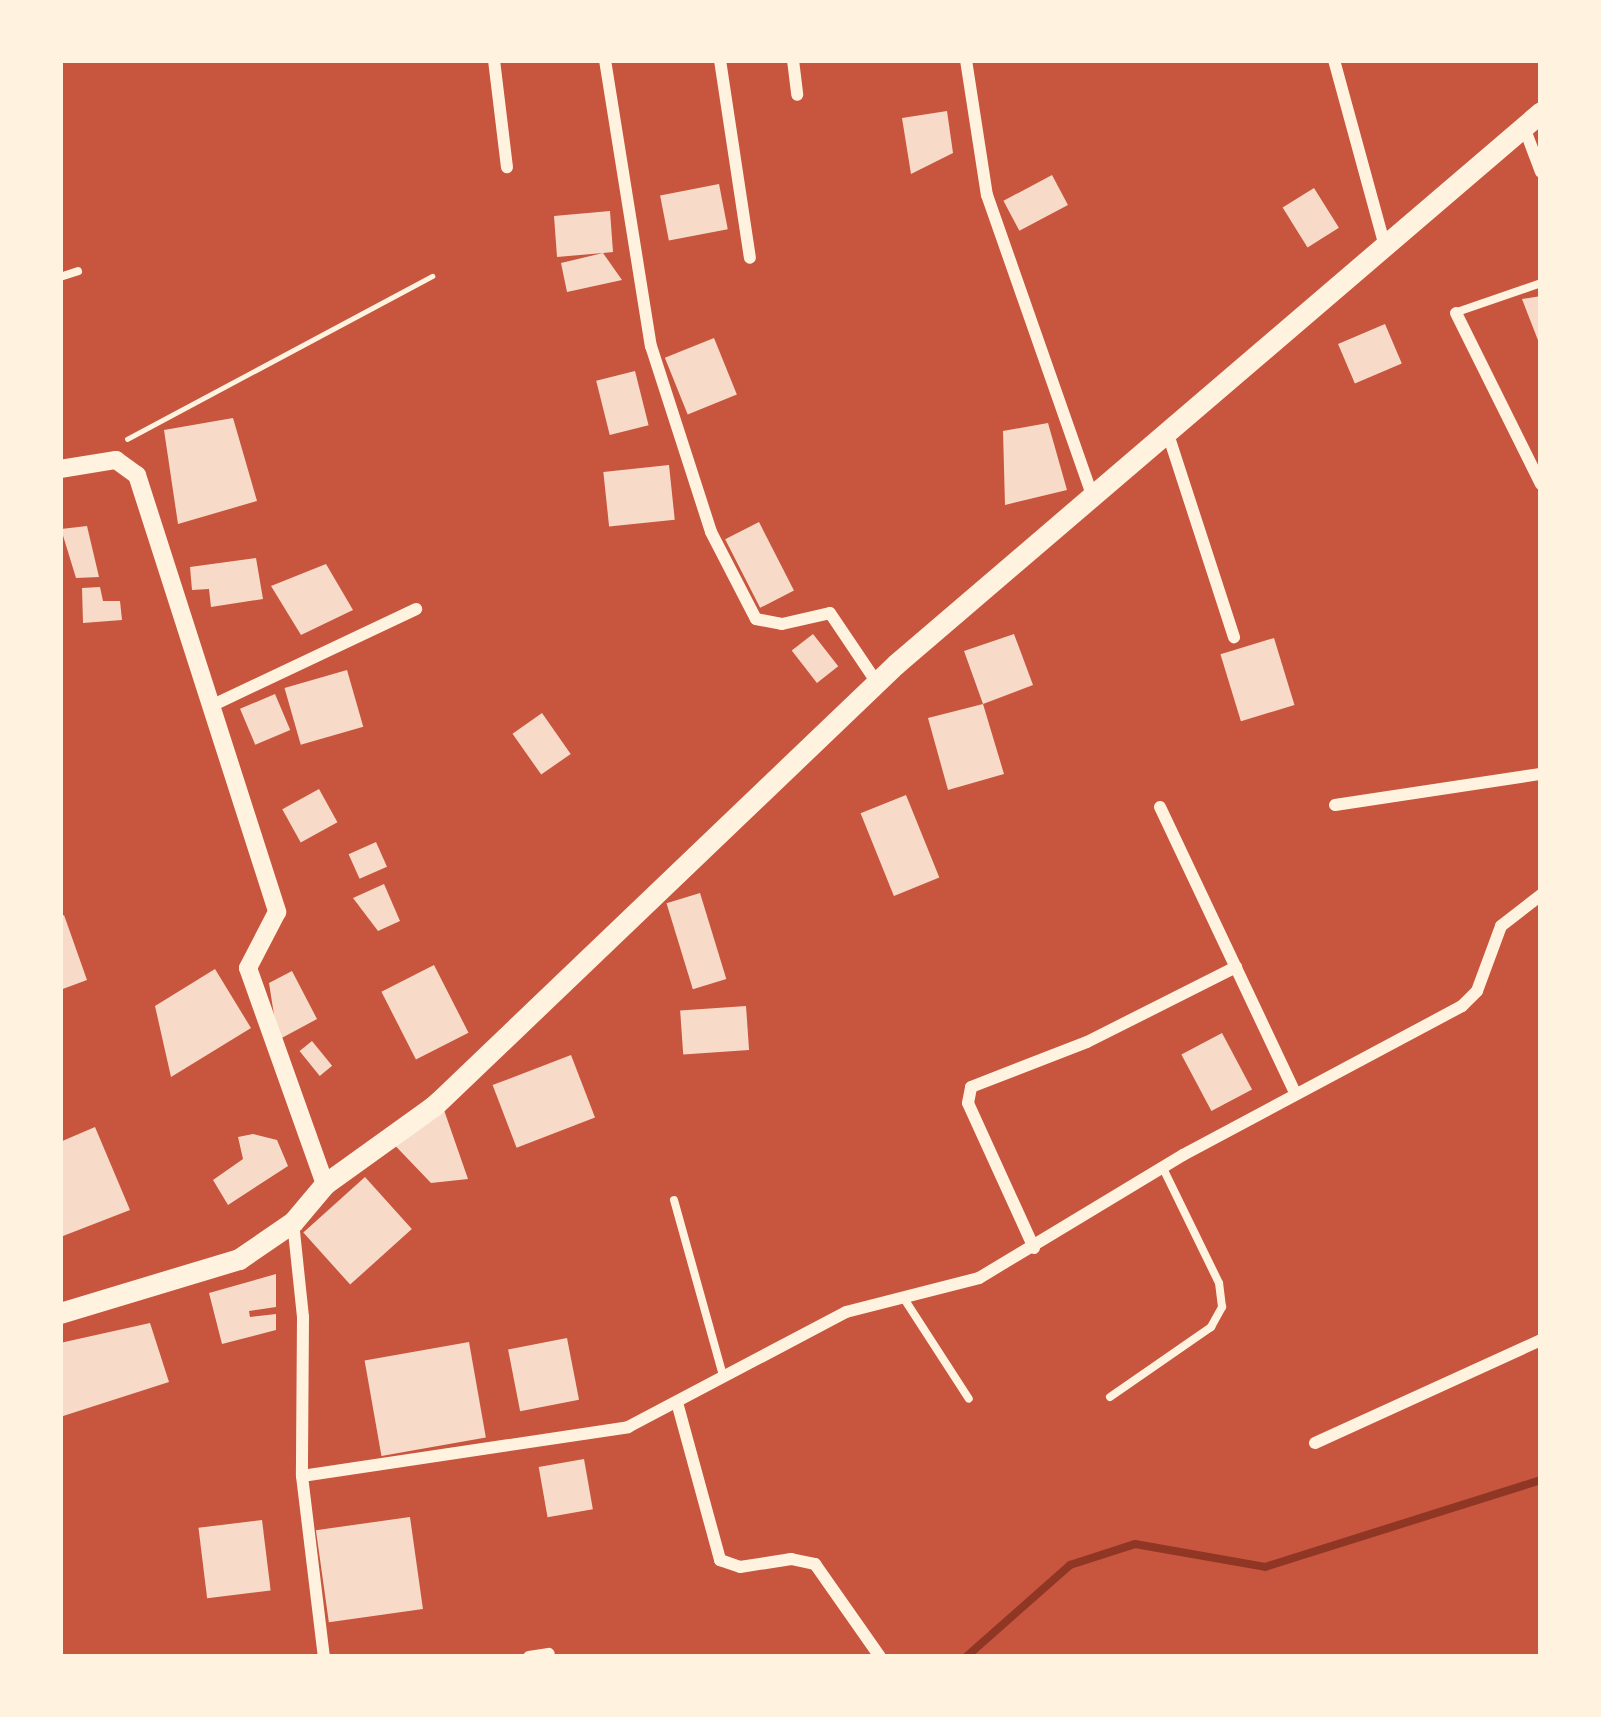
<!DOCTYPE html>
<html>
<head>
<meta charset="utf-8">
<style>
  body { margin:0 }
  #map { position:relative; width:1601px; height:1717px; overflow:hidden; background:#c8553d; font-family:Mulish,sans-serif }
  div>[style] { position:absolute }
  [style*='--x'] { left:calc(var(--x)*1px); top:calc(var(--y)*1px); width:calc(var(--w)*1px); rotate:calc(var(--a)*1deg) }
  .stream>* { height:8px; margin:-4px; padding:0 4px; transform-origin:4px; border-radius:4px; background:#8f3625 }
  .building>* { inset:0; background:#f7dbc8; transform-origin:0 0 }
  .path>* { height:4.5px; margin:-2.25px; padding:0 2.25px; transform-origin:2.25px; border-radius:2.25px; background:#fff3e0 }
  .service>* { height:8px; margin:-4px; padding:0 4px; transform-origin:4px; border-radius:4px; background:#fff3e0 }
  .minor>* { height:12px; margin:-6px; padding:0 6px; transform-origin:6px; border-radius:6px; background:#fff3e0 }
  .tertiary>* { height:18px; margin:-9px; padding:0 9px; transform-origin:9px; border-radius:9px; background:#fff3e0 }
  .secondary>* { height:21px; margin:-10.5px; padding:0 10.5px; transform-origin:10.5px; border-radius:10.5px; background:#fff3e0 }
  span { translate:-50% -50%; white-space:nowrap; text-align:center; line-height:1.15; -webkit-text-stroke:12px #fff3e0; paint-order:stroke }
  .frame { position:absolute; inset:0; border:63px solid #fff3e0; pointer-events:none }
</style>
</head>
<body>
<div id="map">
  <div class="stream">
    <i style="--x:966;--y:1657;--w:139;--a:-41.5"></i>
    <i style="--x:1070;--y:1565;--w:68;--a:-17.9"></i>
    <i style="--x:1135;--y:1544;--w:132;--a:10"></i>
    <i style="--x:1265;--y:1567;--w:289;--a:-17.5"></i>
  </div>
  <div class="building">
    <i style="clip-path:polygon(947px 111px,953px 153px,911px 174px,902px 118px)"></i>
    <i style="left:1052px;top:175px;width:34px;height:55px;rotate:62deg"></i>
    <i style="left:719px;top:184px;width:46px;height:60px;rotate:79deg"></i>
    <i style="left:1314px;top:188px;width:47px;height:37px;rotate:58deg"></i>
    <i style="clip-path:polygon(610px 211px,613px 252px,603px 253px,622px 280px,567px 292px,561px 263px,603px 253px,557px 257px,554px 216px)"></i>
    <i style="clip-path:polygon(1541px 296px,1541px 348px,1522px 299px)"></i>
    <i style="left:1385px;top:324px;width:43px;height:51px;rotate:67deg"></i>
    <i style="left:714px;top:338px;width:61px;height:53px;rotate:68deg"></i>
    <i style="left:635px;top:371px;width:56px;height:40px;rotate:76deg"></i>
    <i style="clip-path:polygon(233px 418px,257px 501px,178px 524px,164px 430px)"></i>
    <i style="clip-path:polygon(1048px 423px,1067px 490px,1005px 505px,1003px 431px)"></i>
    <i style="left:669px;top:465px;width:55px;height:66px;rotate:84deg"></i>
    <i style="left:759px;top:522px;width:77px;height:38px;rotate:63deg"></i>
    <i style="clip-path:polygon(87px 526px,99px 577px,76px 578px,61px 529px)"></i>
    <i style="clip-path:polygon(256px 558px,263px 599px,211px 607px,209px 589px,192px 590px,190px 567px)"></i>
    <i style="clip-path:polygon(326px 564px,353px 610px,301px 635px,271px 586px)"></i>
    <i style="clip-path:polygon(100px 587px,103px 601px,120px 601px,122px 620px,83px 623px,82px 588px)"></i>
    <i style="left:813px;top:634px;width:41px;height:27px;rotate:52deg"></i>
    <i style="clip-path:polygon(1014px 634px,1033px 685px,983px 704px,1004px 774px,948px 790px,928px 718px,983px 704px,964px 651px)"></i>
    <i style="left:1274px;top:638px;width:70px;height:56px;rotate:73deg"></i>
    <i style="left:347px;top:670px;width:59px;height:65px;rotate:74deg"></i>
    <i style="left:275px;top:694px;width:39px;height:38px;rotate:67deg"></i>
    <i style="left:542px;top:713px;width:50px;height:36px;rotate:55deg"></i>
    <i style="left:319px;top:789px;width:38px;height:42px;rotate:61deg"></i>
    <i style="left:906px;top:795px;width:89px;height:49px;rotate:68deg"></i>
    <i style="left:376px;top:842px;width:27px;height:30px;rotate:66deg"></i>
    <i style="clip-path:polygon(384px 884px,400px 921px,378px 931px,353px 898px)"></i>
    <i style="left:700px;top:893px;width:90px;height:35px;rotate:73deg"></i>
    <i style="clip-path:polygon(64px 915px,87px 980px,60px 990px,60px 917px)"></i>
    <i style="left:434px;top:965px;width:76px;height:59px;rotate:63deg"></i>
    <i style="clip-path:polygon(215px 969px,251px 1028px,171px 1077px,155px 1006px)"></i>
    <i style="clip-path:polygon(292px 971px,317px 1019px,278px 1040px,269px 983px)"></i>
    <i style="left:746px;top:1006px;width:44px;height:66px;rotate:86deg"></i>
    <i style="left:1222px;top:1033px;width:64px;height:46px;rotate:62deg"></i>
    <i style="left:312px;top:1041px;width:32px;height:16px;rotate:51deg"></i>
    <i style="left:571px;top:1055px;width:67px;height:84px;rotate:69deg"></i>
    <i style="clip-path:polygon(437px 1090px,468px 1179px,431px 1183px,385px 1135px)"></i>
    <i style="clip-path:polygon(95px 1127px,130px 1210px,63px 1236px,60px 1142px)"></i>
    <i style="clip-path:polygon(253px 1134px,277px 1140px,288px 1166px,228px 1205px,213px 1180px,243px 1159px,238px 1137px)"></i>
    <i style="left:365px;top:1177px;width:70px;height:83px;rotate:48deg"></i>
    <i style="clip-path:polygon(276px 1274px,276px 1307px,249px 1311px,250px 1317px,276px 1314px,276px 1330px,222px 1344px,209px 1293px)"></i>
    <i style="clip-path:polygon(150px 1323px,169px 1382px,60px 1417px,60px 1343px)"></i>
    <i style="left:567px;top:1338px;width:63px;height:60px;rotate:79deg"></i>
    <i style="left:469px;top:1342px;width:97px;height:106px;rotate:80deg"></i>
    <i style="left:584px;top:1459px;width:51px;height:46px;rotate:80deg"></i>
    <i style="left:410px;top:1517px;width:93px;height:95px;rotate:82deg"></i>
    <i style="left:262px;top:1520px;width:71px;height:64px;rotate:83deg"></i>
  </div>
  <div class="path">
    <i style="--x:127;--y:439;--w:346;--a:-28.1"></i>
  </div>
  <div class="service">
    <i style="--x:60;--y:277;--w:19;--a:-18"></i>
    <i style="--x:1457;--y:312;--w:89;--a:-19"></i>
    <i style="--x:674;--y:1200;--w:183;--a:74.4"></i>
    <i style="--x:903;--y:1297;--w:121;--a:57.1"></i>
    <i style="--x:1110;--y:1397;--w:123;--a:-34.7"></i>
    <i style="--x:1211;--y:1327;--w:23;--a:-61"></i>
    <i style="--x:1222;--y:1307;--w:24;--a:-97"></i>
    <i style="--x:1219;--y:1283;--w:128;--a:-116"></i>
  </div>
  <div class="minor">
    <i style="--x:494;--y:60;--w:108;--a:83.1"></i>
    <i style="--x:605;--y:60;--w:290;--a:80.9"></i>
    <i style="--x:651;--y:346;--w:195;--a:72.1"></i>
    <i style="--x:711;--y:532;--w:98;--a:62.7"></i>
    <i style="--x:756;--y:619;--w:26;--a:11"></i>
    <i style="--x:782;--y:624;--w:49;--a:-12.9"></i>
    <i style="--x:830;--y:613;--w:84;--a:56.1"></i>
    <i style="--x:720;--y:60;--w:200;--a:81.4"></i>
    <i style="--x:793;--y:60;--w:35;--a:83"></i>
    <i style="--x:966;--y:60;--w:137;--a:81.2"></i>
    <i style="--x:987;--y:195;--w:320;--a:70.7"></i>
    <i style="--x:1334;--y:60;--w:194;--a:74.7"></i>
    <i style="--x:1524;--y:127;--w:48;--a:69.3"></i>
    <i style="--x:1456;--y:313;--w:191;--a:63.6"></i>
    <i style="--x:1167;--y:431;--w:217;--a:72"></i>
    <i style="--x:211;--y:706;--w:227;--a:-25.3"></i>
    <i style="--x:1335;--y:805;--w:208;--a:-8.6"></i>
    <i style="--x:1160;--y:807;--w:316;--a:64.7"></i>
    <i style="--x:293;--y:1222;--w:96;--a:84"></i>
    <i style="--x:303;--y:1317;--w:159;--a:90.4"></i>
    <i style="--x:302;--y:1476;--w:182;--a:83.1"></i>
    <i style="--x:1034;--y:1248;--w:159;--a:-114.5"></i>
    <i style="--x:968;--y:1103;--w:16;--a:-79"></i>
    <i style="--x:971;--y:1087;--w:124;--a:-21.2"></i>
    <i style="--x:1087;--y:1042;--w:167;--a:-26.7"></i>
    <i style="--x:678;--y:1406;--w:160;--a:74.7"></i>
    <i style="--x:720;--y:1560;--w:21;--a:19"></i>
    <i style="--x:740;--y:1567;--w:52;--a:-8.9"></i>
    <i style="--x:791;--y:1559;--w:25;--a:12"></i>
    <i style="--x:815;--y:1564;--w:113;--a:55"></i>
    <i style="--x:1315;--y:1443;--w:248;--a:-24.5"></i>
    <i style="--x:302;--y:1476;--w:330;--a:-8.5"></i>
    <i style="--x:628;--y:1427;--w:246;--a:-27.8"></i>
    <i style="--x:846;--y:1312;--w:137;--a:-14.3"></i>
    <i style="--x:979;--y:1278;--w:238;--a:-31.1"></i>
    <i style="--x:1183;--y:1155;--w:316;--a:-28.1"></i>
    <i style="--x:1462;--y:1006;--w:21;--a:-45"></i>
    <i style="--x:1477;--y:991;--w:69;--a:-69.7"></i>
    <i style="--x:1501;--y:926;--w:51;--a:-37.8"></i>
    <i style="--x:529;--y:1657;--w:20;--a:-9"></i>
  </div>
  <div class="tertiary">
    <i style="--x:60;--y:469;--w:57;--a:-9.1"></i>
    <i style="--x:116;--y:460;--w:26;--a:36"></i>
    <i style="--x:137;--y:475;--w:459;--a:72.2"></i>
    <i style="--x:277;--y:912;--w:63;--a:117.4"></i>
    <i style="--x:248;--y:968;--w:229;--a:70.4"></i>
  </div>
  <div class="secondary">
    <i style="--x:60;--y:1313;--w:187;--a:-16.8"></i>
    <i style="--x:239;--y:1259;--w:65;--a:-34.4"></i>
    <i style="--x:293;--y:1222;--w:50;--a:-49.9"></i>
    <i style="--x:325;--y:1184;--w:135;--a:-35.7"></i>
    <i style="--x:435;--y:1105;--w:638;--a:-43.73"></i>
    <i style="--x:896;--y:664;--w:849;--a:-40.56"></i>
  </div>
  <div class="frame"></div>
</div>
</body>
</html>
